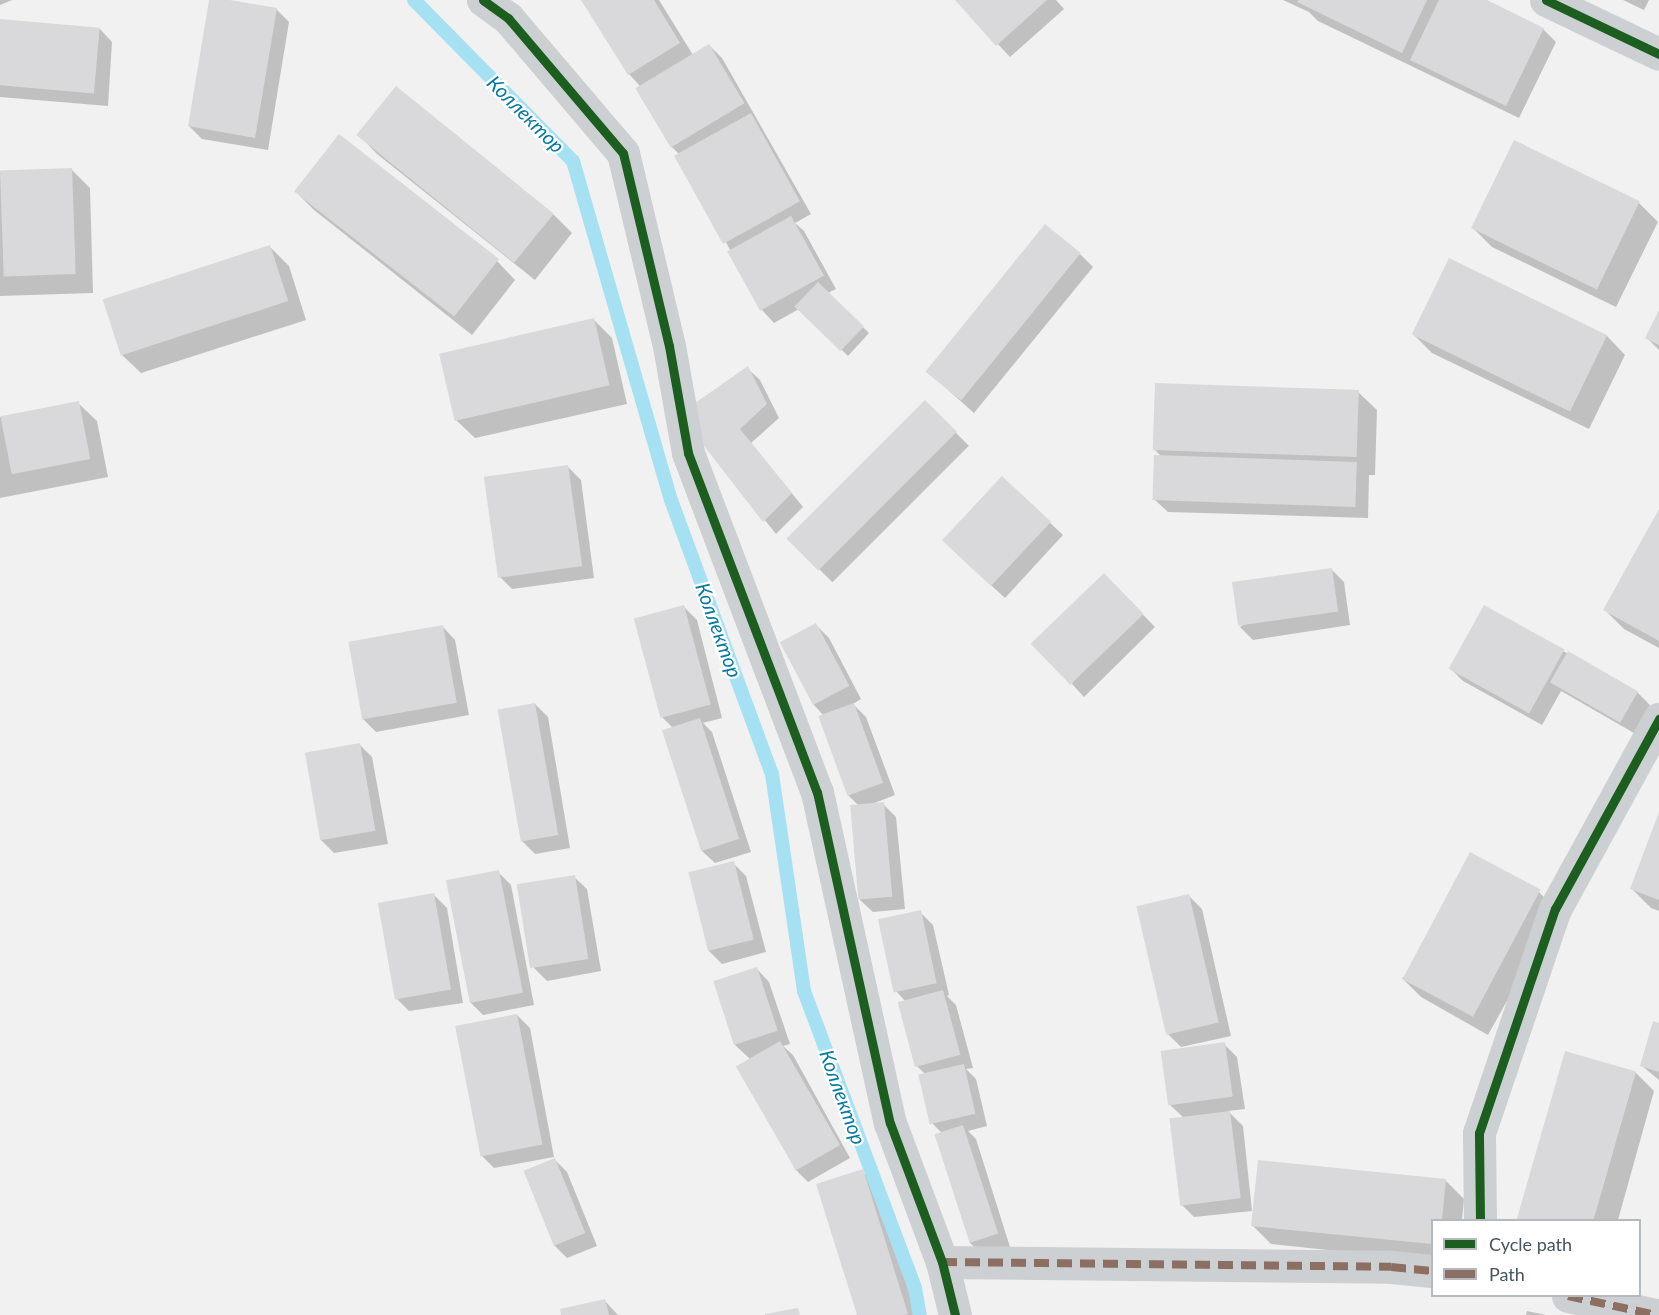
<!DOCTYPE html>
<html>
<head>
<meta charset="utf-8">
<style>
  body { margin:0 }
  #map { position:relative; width:1659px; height:1315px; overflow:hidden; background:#f2f1f1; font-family:Lato,sans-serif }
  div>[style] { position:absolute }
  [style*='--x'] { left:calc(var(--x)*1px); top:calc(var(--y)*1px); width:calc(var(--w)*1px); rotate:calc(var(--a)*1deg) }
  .shadow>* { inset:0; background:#0003; transform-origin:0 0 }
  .stream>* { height:14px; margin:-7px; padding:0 7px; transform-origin:7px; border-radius:7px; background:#a6e1f3 }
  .building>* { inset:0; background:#d9d9db; transform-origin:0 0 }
  .street>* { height:33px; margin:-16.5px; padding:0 16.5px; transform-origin:16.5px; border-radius:16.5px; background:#cdd0d2 }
  .quiet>* { height:8px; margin-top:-4px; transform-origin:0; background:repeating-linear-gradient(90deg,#8d6e63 0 15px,transparent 0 23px) }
  .cycleway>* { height:9px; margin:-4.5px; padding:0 4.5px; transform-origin:4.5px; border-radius:4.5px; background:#1b5e20 }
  span { translate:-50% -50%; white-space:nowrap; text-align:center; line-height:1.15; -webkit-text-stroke:4.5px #fff; paint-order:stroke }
  .water-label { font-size:20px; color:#037aa0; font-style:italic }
  .legend { position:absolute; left:1431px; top:1219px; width:210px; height:78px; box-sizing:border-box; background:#fff; border:2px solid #b5babf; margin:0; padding:8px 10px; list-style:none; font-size:18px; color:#465360 }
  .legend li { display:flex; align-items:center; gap:12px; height:30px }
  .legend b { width:30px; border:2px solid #b5babf }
</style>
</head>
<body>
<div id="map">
  <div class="shadow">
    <i style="clip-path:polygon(0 0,12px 0,0 5px)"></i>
    <i style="clip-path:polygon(211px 0,276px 9px,289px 22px,268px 150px,202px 139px,189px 126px)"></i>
    <i style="clip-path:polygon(583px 0,659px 0,693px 55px,709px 45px,722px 58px,811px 214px,795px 223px,804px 231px,836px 289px,828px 293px,869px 333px,848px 356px,799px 309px,774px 323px,762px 310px,679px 154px,670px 145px,637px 88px,640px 86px,629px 74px)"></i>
    <i style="clip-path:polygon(957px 0,1056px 0,1064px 9px,1010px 57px)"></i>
    <i style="clip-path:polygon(1283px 0,1484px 0,1543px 29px,1556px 42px,1519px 118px,1318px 21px,1309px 12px)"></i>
    <i style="clip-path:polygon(1623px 0,1649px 0,1644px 10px)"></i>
    <i style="clip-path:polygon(0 20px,100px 29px,112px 42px,108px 106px,0 97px)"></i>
    <i style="clip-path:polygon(396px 88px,553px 214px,572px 233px,535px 280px,377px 154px,359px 135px)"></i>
    <i style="clip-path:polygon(71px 169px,90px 188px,93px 293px,0 296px,0 171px)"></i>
    <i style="clip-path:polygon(295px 191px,497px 261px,515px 280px,472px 335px,314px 210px)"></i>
    <i style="clip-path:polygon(1639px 203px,1658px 222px,1616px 307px,1492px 247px,1473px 228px)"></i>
    <i style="clip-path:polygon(270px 247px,289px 266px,306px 320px,141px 373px,122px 355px)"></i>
    <i style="clip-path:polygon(1080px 254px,1093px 267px,974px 413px,928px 372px)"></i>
    <i style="clip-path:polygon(1450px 260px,1607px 336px,1625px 355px,1589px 429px,1432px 353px,1413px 334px)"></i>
    <i style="clip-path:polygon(1659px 313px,1659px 350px,1647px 338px)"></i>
    <i style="clip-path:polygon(593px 319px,612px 338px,627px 404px,475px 438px,456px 420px)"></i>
    <i style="clip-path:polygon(747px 368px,760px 380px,779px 418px,751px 443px,803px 507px,776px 534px,702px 442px)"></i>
    <i style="clip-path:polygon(1358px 392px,1377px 410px,1375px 475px,1369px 475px,1368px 518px,1168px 512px,1155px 500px,1161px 456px,1154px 449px)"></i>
    <i style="left:925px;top:402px;width:62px;height:193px;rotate:45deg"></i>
    <i style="clip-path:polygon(78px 403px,97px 421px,108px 477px,0 498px,0 417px)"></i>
    <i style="clip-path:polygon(568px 467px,581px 480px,594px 578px,512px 589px,499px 576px)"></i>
    <i style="clip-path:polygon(1002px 478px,1063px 535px,1005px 598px,957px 554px)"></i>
    <i style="clip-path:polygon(1659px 512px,1659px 648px,1624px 629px,1605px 610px)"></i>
    <i style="clip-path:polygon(1331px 569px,1344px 582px,1350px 625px,1253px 640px,1240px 627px)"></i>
    <i style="clip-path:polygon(1104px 575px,1155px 627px,1084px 697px,1072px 684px)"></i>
    <i style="clip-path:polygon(684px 607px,697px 620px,722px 718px,703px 723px,712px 732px,751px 852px,715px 863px,702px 851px,673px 728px,662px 717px)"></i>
    <i style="clip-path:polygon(816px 625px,829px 638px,861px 699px,853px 704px,866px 717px,895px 795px,872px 804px,883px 804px,896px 817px,905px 909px,873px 912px,860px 900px,859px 806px,848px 795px,824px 716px,814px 705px)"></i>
    <i style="clip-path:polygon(443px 627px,455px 640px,469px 715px,376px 732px,363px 719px)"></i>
    <i style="clip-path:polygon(1563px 651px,1637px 692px,1650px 705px,1634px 733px,1561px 691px,1542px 725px,1463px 681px,1450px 668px)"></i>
    <i style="clip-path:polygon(535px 704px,548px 717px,570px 848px,535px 854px,522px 841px)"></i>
    <i style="clip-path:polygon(359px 744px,372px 757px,388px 844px,334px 853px,321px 840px)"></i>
    <i style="clip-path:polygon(1659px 816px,1659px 911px,1651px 908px,1632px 889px)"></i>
    <i style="clip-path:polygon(733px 863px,746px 876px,766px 952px,722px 964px,709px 951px)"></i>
    <i style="clip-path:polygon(498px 872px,511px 885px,534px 1005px,483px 1015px,470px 1002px)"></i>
    <i style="clip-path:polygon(574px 877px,587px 889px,601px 971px,547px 981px,534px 968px)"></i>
    <i style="clip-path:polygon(1539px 892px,1557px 911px,1488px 1035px,1421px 997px,1402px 978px)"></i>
    <i style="clip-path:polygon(434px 895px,447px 908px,463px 1003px,409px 1011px,396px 998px)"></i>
    <i style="clip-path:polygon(1189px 896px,1202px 909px,1231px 1036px,1181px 1047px,1168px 1034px)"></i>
    <i style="clip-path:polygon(920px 912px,933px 925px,949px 995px,947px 996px,956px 1005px,973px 1068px,966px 1069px,976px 1079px,987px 1126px,968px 1131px,976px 1139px,1010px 1247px,983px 1255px,970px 1243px,936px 1135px,942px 1133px,933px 1124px,926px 1075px,917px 1066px,906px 1002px,896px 991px)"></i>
    <i style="clip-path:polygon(757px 969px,769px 982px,790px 1044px,783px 1046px,793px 1055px,850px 1158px,808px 1182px,795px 1169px,750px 1059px,735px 1045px)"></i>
    <i style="clip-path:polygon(517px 1015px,530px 1028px,554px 1157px,494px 1168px,481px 1155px)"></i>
    <i style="clip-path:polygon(1659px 1024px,1659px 1080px,1642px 1066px)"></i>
    <i style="clip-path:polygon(1224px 1044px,1237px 1057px,1245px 1109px,1228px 1111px,1243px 1126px,1252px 1211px,1194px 1217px,1181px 1204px,1184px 1118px,1170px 1105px)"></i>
    <i style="clip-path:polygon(1567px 1053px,1635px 1072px,1654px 1091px,1618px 1220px,1521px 1220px)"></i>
    <i style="clip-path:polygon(554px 1159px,567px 1172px,597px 1246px,567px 1258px,554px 1245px)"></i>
    <i style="clip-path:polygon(862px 1171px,875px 1184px,916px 1315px,859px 1315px)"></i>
    <i style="clip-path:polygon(1445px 1180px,1464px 1199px,1462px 1220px,1432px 1220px,1432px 1261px,1271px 1244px,1252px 1225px)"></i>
    <i style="clip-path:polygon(605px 1301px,618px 1315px,563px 1315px)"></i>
    <i style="clip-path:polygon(1527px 1311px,1546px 1315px,1526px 1315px)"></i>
  </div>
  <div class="stream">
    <i style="--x:414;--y:0;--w:226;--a:45.4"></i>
    <i style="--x:573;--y:161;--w:353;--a:73.9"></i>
    <i style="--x:671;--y:500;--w:292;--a:69.8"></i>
    <i style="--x:772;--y:774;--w:219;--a:81.6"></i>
    <i style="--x:804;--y:991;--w:317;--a:69.5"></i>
    <i style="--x:915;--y:1288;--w:27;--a:80"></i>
  </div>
  <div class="building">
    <i style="clip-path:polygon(209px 0,230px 0,277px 8px,255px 138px,188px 126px)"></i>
    <i style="clip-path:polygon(581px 0,654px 0,680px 43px,628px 75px)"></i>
    <i style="clip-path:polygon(955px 0,1047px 0,996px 46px)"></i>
    <i style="clip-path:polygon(1299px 0,1427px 0,1402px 53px,1297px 2px)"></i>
    <i style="clip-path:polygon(1439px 0,1487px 0,1544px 28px,1506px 106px,1410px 60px)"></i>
    <i style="left:0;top:19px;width:100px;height:66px;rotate:5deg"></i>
    <i style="left:709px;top:44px;width:69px;height:86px;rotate:59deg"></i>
    <i style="left:396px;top:86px;width:203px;height:63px;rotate:39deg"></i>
    <i style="left:751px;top:113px;width:101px;height:88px;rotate:61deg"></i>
    <i style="left:339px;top:134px;width:203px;height:73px;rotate:38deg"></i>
    <i style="left:1514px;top:140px;width:140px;height:98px;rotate:26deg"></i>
    <i style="left:72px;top:168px;width:106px;height:72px;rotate:88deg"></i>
    <i style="left:791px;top:216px;width:68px;height:73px;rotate:61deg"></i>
    <i style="left:1045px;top:224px;width:46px;height:190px;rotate:39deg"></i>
    <i style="left:270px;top:245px;width:59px;height:176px;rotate:72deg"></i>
    <i style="left:1449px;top:258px;width:176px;height:85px;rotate:26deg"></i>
    <i style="left:818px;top:282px;width:64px;height:34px;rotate:44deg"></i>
    <i style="clip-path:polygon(1659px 310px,1659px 345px,1645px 338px)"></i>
    <i style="left:594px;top:318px;width:69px;height:159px;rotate:77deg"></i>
    <i style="clip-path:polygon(748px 366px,767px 404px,740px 429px,792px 493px,763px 522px,701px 442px,688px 408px)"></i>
    <i style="left:1155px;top:383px;width:204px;height:67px;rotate:2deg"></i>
    <i style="left:925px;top:400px;width:45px;height:196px;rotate:45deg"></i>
    <i style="left:79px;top:401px;width:59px;height:80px;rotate:79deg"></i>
    <i style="left:1154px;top:455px;width:203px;height:45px;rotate:2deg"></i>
    <i style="left:568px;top:465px;width:102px;height:85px;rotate:82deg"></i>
    <i style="left:1002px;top:476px;width:67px;height:88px;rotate:43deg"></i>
    <i style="clip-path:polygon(1659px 509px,1659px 641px,1603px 610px)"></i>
    <i style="left:1332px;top:568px;width:44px;height:101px;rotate:82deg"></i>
    <i style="left:1104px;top:573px;width:57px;height:102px;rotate:46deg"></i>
    <i style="left:684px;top:605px;width:103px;height:52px;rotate:75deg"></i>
    <i style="left:1484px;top:605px;width:92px;height:73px;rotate:29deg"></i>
    <i style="left:816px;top:623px;width:71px;height:41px;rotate:62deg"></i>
    <i style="left:443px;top:625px;width:79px;height:96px;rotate:80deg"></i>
    <i style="left:1568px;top:651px;width:81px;height:36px;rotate:30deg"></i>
    <i style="left:535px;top:703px;width:134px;height:38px;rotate:80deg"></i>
    <i style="left:854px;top:703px;width:85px;height:38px;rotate:70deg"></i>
    <i style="left:700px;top:718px;width:127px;height:40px;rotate:72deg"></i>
    <i style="left:360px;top:743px;width:89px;height:56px;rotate:80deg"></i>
    <i style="left:884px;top:802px;width:95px;height:34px;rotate:85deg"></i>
    <i style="clip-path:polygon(1659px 812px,1659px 900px,1630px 889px)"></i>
    <i style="left:1470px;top:852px;width:80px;height:144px;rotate:28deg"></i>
    <i style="left:734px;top:861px;width:81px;height:47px;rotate:76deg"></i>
    <i style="left:499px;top:870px;width:125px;height:54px;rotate:79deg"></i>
    <i style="left:575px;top:875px;width:85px;height:59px;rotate:81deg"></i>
    <i style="left:434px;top:893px;width:98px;height:57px;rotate:80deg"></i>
    <i style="left:1189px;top:894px;width:132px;height:54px;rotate:77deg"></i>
    <i style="left:921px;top:910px;width:75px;height:44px;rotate:78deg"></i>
    <i style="left:757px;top:967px;width:67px;height:46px;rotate:72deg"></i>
    <i style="left:943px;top:990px;width:67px;height:47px;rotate:75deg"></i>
    <i style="left:517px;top:1014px;width:133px;height:63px;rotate:79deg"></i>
    <i style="clip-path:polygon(1653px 1021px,1659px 1023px,1659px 1072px,1640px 1066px)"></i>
    <i style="left:780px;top:1041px;width:120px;height:51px;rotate:60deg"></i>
    <i style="left:1225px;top:1042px;width:55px;height:65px;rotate:82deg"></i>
    <i style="left:1565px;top:1051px;width:74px;height:175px;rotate:16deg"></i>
    <i style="left:964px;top:1064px;width:51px;height:47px;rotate:77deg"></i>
    <i style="left:1230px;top:1111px;width:88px;height:61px;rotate:83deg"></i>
    <i style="left:963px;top:1125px;width:114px;height:30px;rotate:72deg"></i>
    <i style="left:555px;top:1158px;width:81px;height:34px;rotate:68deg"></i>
    <i style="clip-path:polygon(1258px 1160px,1446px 1179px,1442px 1220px,1432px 1220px,1432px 1244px,1251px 1226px)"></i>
    <i style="clip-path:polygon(863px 1169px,908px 1314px,904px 1315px,857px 1315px,816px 1184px)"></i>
    <i style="clip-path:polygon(605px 1299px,609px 1315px,561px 1315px,560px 1309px)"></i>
    <i style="clip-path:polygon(798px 1308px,800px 1315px,765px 1315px,765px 1314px)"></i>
  </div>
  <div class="street">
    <i style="--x:483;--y:0;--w:31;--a:36"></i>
    <i style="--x:508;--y:18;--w:177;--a:49.6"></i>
    <i style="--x:623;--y:153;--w:198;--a:76.6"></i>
    <i style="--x:669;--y:346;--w:109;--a:79.9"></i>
    <i style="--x:688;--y:453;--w:363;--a:69.2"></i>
    <i style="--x:817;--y:792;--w:339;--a:77.6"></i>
    <i style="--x:890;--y:1123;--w:148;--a:69.5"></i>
    <i style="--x:942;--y:1262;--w:55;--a:76.2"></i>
    <i style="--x:1546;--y:0;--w:125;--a:25.5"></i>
    <i style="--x:1480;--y:1220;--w:87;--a:-90.7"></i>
    <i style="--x:1479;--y:1133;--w:237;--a:-71.3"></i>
    <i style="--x:1555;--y:909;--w:217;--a:-61.3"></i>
    <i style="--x:942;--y:1262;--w:449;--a:0.6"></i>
    <i style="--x:1391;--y:1267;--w:41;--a:5.6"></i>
    <i style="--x:1568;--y:1296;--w:90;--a:12.2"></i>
  </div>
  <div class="quiet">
    <i style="--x:942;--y:1262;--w:449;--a:0.6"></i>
    <i style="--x:1391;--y:1267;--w:41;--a:5.6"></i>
    <i style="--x:1568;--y:1296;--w:90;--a:12.2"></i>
  </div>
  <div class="cycleway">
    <i style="--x:483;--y:0;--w:31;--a:36"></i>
    <i style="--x:508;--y:18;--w:177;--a:49.6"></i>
    <i style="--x:623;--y:153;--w:198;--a:76.6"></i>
    <i style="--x:669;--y:346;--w:109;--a:79.9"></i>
    <i style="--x:688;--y:453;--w:363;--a:69.2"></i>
    <i style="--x:817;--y:792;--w:339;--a:77.6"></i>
    <i style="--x:890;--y:1123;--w:148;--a:69.5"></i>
    <i style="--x:942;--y:1262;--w:55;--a:76.2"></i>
    <i style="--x:1546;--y:0;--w:125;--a:25.5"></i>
    <i style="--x:1480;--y:1220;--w:87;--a:-90.7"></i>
    <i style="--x:1479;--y:1133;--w:237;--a:-71.3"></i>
    <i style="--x:1555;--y:909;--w:217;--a:-61.3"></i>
  </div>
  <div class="water-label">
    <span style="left:526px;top:114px;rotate:45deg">Коллектор</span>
    <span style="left:719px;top:630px;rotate:70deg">Коллектор</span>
    <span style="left:843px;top:1097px;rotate:70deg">Коллектор</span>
  </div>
  <ul class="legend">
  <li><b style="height:8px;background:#1b5e20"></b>Cycle path</li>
  <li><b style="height:8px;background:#8d6e63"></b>Path</li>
  </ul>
</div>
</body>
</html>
